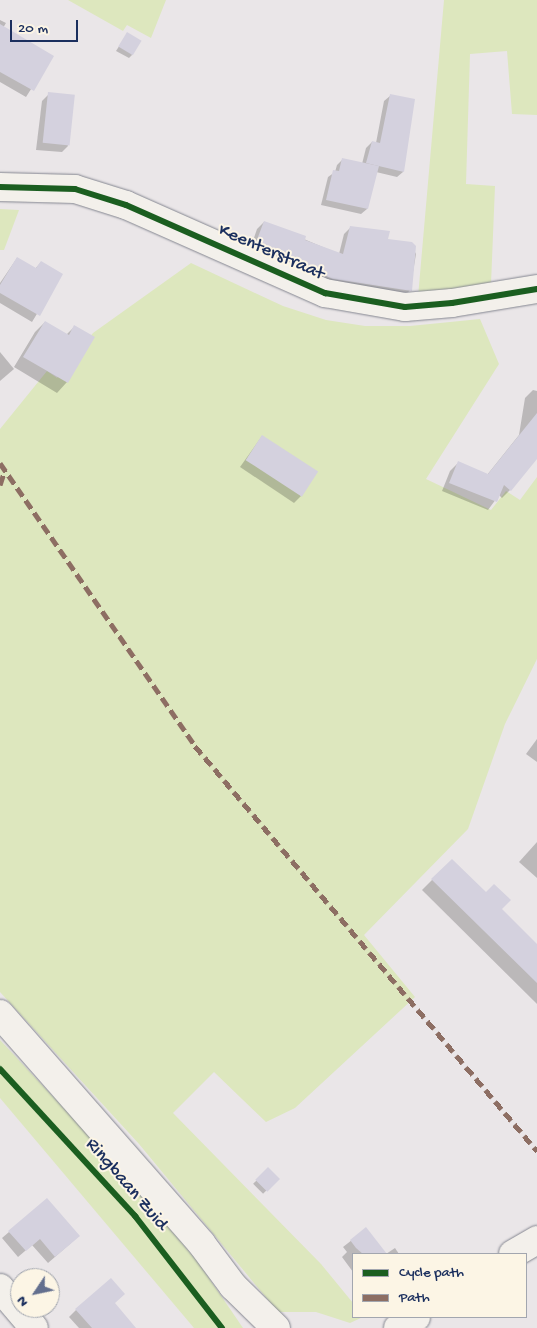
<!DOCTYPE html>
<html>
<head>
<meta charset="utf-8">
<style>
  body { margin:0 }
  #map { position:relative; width:537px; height:1328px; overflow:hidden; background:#eae6e8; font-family:"Gochi Hand",sans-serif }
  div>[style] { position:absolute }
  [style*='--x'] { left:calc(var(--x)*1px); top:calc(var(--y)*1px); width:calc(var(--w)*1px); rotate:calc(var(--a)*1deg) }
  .green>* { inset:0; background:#dde7be }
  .shadow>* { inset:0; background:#0003; transform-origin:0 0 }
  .building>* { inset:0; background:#d4d1de; transform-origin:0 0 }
  .roads { filter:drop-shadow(0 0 1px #848690) drop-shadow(0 0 1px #848690) }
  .minor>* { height:28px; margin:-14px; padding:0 14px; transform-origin:14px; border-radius:14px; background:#f3f0eb }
  .major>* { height:28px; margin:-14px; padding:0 14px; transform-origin:14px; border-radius:14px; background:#f3f0eb }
  .quiet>* { height:5px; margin-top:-2.5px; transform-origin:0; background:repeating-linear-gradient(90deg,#8d6e63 0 10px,transparent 0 15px) }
  .cycleway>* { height:6px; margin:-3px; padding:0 3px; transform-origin:3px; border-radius:3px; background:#1b5e20 }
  span { translate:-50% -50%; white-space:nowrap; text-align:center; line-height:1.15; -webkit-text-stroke:4px #fcf5e5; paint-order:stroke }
  .street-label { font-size:19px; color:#1b2f5e }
  .legend { position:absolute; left:352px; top:1253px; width:175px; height:65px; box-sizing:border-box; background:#fcf5e5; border:1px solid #a2a6af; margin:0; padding:6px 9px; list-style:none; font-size:15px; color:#1b2f5e }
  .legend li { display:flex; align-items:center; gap:10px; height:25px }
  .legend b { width:25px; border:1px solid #a2a6af }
  .north { position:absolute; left:10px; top:1268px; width:50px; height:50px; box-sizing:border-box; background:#fcf5e5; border:1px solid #a2a6af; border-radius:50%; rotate:236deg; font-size:14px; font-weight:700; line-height:20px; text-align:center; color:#1b2f5e }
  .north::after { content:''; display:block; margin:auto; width:18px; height:22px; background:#636f8e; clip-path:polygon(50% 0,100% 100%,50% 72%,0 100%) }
  .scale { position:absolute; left:10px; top:20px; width:68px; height:22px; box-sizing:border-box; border:2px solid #1b2f5e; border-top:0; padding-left:6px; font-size:15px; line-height:18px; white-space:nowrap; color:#1b2f5e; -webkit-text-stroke:4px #fcf5e5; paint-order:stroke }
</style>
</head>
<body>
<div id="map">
  <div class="green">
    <i style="clip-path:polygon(68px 0,166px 0,151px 38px,127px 25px,123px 31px)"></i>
    <i style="clip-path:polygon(444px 0,537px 0,537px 115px,512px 114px,507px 51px,470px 54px,466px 184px,495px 186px,491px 284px,418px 297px)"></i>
    <i style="clip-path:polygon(0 209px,19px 210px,4px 250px,0 250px)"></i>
    <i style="clip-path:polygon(191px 263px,283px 306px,326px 320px,365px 326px,410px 326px,480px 319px,499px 364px,426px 479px,491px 510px,506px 491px,520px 500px,537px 477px,537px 659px,505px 724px,468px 829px,364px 935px,415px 997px,295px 1108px,266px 1122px,214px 1072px,173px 1113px,321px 1264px,353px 1303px,353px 1317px,363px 1317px,350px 1323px,316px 1312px,278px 1312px,139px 1144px,0 992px,0 429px,47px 371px,57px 378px,93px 333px)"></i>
    <i style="clip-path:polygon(0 1040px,105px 1152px,198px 1262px,243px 1328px,194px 1328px,0 1098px)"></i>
  </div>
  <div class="shadow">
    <i style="clip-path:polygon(0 20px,6px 23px,3px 28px,52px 56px,26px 97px,0 82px)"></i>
    <i style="clip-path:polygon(127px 34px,132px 55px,129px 58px,116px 51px)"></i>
    <i style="clip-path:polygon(49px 94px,68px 146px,62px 152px,36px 150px,42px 101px)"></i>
    <i style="clip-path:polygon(390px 96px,403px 172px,397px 177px,376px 172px,367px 209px,361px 214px,321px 205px,328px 177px,335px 172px,337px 165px,343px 159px,362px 164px,366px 148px,372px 142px,376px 143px,384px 101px)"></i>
    <i style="clip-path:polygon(264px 222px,339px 254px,344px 234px,351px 227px,386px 240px,411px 244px,416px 254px,410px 290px,404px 297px,326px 285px,249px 252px,257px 229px)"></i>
    <i style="clip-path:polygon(17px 258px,35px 269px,41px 262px,61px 274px,32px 322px,0 303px,0 283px)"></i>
    <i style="clip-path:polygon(45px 322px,66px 335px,75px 326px,93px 338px,67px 382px,57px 393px,14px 367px,35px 332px)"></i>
    <i style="clip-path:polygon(0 352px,14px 369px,0 381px)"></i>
    <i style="clip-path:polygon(533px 390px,537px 391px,537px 457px,510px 490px,502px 498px,499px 495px,488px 510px,442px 491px,450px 471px,458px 463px,487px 475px,519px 435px,525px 398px)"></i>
    <i style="clip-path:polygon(262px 436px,301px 496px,294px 503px,240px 467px)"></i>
    <i style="clip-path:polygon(537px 739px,537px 762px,526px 754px)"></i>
    <i style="clip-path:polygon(537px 842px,537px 878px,519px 862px)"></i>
    <i style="clip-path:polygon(452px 860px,537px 946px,537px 1004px,422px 890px)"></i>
    <i style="left:268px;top:1169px;width:14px;height:21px;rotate:45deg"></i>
    <i style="clip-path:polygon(366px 1229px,386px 1254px,353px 1254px,353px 1272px,342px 1257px,347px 1252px,343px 1247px)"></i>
    <i style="clip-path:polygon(9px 1232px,71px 1243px,48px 1263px,32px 1245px,18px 1257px,2px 1238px)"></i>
    <i style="clip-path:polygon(395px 1248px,399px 1254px,386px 1254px)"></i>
    <i style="clip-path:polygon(114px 1304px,125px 1328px,79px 1328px,69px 1317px,76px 1310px)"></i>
  </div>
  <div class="building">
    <i style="clip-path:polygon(0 24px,54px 56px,34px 91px,0 72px)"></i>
    <i style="left:127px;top:32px;width:17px;height:17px;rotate:31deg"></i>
    <i style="left:48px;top:92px;width:27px;height:51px;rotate:6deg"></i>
    <i style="clip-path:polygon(390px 94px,415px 99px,404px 172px,366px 163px,372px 141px,380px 143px)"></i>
    <i style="clip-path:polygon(342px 158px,379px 166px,368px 209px,326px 200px,333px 170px,339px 171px)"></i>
    <i style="clip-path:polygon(264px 221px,306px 236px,305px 240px,343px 254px,350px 226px,390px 231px,388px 239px,412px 242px,416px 246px,412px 291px,333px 279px,255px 245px)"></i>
    <i style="clip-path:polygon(17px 257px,36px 268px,41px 261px,63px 274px,40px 316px,0 293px,0 285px)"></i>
    <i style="clip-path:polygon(45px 321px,69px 335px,74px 325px,95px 337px,68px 383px,23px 357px)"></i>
    <i style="clip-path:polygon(537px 413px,537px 459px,511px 491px,504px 485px,497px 502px,449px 483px,458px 461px,488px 474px)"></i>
    <i style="left:262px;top:435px;width:67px;height:30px;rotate:33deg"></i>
    <i style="clip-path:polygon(452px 859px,486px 892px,494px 884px,511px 900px,502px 909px,537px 944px,537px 983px,431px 879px)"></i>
    <i style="left:268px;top:1167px;width:17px;height:18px;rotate:45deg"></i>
    <i style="clip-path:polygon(47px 1198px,80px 1236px,55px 1257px,40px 1239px,26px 1251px,8px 1231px)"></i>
    <i style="clip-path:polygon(366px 1227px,387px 1254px,363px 1254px,356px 1248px,350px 1240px)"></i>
    <i style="clip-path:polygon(111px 1278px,125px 1294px,115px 1303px,136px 1328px,92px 1328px,75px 1309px)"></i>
  </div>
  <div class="roads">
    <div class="minor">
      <i style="--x:0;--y:187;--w:75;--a:1.5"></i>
      <i style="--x:75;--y:189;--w:53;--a:17.4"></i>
      <i style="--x:126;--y:205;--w:218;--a:23.9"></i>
      <i style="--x:325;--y:293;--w:81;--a:9.9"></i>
      <i style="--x:405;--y:307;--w:47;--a:-4.9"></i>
      <i style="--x:452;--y:303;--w:86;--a:-9.4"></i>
      <i style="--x:513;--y:1254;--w:28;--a:-30"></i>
      <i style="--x:0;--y:1288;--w:52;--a:49.6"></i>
      <i style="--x:398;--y:1328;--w:21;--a:-31"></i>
    </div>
    <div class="major">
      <i style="--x:0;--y:1014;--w:305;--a:48.7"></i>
      <i style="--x:201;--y:1243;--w:54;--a:53.3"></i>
      <i style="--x:233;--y:1286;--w:60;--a:44.3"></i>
    </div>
  </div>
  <div class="quiet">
    <i style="--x:0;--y:463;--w:344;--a:55.4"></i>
    <i style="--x:195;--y:746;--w:530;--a:49.82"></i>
    <i style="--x:0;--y:485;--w:16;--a:-72"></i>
  </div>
  <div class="cycleway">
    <i style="--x:0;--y:187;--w:75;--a:1.5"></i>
    <i style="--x:75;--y:189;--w:53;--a:17.4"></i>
    <i style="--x:126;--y:205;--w:218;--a:23.9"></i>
    <i style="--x:325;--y:293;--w:81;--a:9.9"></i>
    <i style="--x:405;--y:307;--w:47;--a:-4.9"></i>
    <i style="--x:452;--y:303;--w:86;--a:-9.4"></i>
    <i style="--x:0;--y:1069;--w:200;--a:47.4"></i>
    <i style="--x:135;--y:1216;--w:142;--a:52.2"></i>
  </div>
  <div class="street-label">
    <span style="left:271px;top:253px;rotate:24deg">Keenterstraat</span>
    <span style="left:126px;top:1185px;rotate:49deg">Ringbaan Zuid</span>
  </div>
  <ul class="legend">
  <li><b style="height:6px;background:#1b5e20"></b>Cycle path</li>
  <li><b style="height:6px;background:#8d6e63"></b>Path</li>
  </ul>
  <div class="north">N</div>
  <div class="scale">20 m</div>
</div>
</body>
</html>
